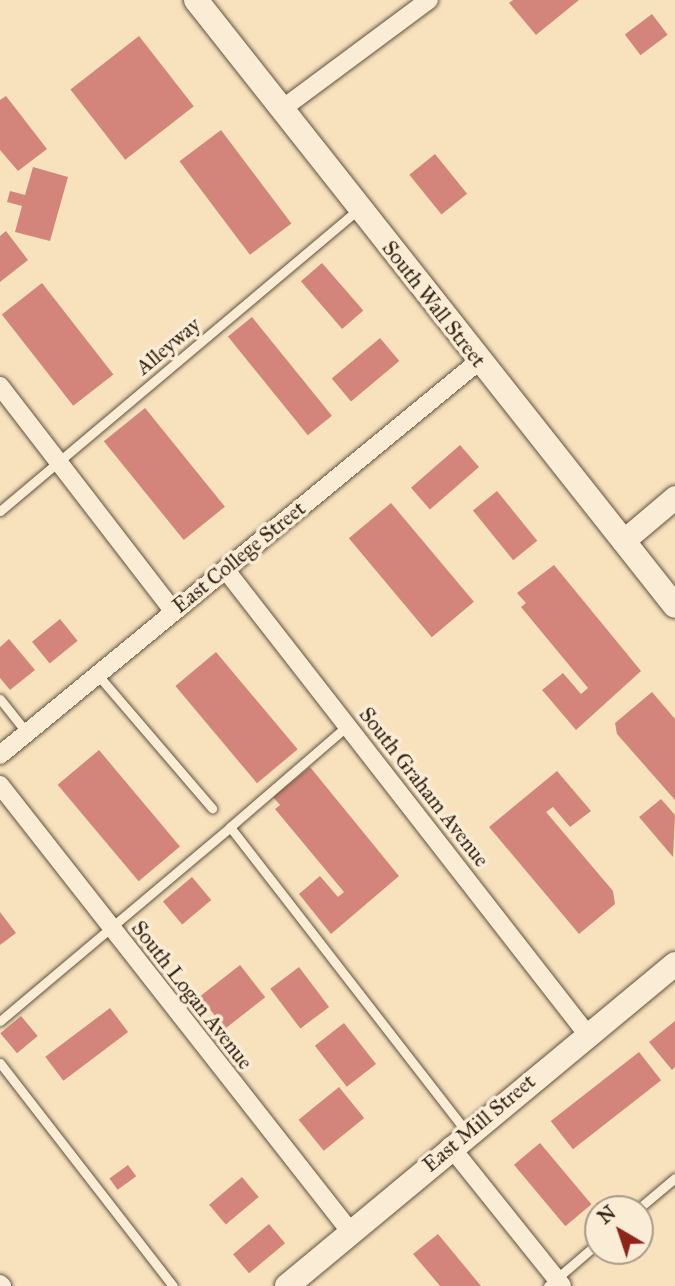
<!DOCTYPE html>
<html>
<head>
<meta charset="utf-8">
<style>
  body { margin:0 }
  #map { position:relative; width:675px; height:1286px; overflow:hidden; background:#f8e2be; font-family:"IM FELL Great Primer",serif }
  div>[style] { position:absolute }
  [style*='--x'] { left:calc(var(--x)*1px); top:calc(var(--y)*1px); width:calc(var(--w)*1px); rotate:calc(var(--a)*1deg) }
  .building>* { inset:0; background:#d4857b; transform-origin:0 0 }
  .roads { filter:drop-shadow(0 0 2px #645340) drop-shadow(0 0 2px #645340) }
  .service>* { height:9px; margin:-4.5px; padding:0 4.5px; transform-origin:4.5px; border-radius:4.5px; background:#faecd5 }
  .minor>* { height:18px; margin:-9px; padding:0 9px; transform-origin:9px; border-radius:9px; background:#faecd5 }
  .tertiary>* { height:23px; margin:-11.5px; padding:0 11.5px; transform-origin:11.5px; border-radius:11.5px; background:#faecd5 }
  .secondary>* { height:24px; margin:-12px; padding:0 12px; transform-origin:12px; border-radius:12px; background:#faecd5 }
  span { translate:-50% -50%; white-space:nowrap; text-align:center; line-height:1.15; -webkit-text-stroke:7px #faecd5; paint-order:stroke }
  .street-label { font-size:21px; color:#332316 }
  .north { position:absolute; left:584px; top:1195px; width:70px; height:70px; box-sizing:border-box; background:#faecd5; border:2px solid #aa9c89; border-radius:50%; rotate:321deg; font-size:19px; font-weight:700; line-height:28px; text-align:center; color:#332316 }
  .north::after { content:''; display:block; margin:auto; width:24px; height:32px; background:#8f2418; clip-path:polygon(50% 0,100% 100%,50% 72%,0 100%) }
</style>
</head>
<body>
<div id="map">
  <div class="building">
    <i style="clip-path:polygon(513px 0,579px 0,536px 35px,509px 3px)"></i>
    <i style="left:652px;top:14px;width:26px;height:34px;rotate:53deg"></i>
    <i style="left:139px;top:36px;width:89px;height:87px;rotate:52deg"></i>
    <i style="clip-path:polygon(6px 96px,47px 149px,18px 171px,0 150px,0 100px)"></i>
    <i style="left:221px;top:130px;width:117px;height:52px;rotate:53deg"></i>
    <i style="left:435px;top:154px;width:51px;height:33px;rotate:51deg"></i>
    <i style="clip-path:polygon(33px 167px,68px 177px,50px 241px,15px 232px,22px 206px,7px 202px,10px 191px,25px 195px)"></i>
    <i style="clip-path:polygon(6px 231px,28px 260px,0 282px,0 236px)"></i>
    <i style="left:322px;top:263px;width:63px;height:28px;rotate:49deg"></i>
    <i style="left:42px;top:283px;width:116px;height:51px;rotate:52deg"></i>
    <i style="left:252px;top:317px;width:127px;height:31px;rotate:51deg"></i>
    <i style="left:380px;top:338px;width:30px;height:63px;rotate:50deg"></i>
    <i style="left:145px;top:408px;width:127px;height:53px;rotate:51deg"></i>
    <i style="left:460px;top:445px;width:29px;height:65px;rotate:49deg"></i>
    <i style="left:497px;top:491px;width:64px;height:31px;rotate:51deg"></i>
    <i style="left:391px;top:503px;width:129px;height:55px;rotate:50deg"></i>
    <i style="clip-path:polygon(554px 565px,641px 671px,576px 730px,542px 690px,563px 673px,581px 694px,588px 688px,521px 607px,526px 603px,517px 593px)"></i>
    <i style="left:60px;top:619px;width:28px;height:36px;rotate:51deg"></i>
    <i style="clip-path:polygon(9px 639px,35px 670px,10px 690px,0 678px,0 647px)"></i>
    <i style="left:216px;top:652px;width:127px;height:53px;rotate:50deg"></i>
    <i style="clip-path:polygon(652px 692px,675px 719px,675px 800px,617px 734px,615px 723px)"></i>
    <i style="left:99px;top:750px;width:126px;height:54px;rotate:50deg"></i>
    <i style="clip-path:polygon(310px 767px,399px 876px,331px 934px,299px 894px,320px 876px,338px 897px,344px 892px,275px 809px,280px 805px,273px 797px)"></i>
    <i style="clip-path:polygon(557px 771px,591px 811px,570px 827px,553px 807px,546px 812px,613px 891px,615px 904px,579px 934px,489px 827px)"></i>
    <i style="clip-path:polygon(661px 799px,675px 815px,673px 857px,639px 817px)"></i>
    <i style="left:192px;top:877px;width:30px;height:38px;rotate:50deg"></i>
    <i style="clip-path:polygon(0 912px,16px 933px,0 945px)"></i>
    <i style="left:240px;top:965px;width:41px;height:51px;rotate:52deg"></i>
    <i style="left:299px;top:967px;width:50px;height:36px;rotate:53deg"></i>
    <i style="left:110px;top:1008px;width:30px;height:81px;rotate:53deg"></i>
    <i style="left:21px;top:1016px;width:26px;height:27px;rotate:50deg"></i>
    <i style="clip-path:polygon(675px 1021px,675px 1067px,672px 1070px,649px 1042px)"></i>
    <i style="left:344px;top:1023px;width:52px;height:37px;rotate:52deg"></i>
    <i style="left:639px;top:1052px;width:36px;height:112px;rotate:52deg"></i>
    <i style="left:339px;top:1087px;width:40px;height:52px;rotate:51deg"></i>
    <i style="left:540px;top:1143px;width:80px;height:34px;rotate:50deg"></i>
    <i style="left:128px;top:1165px;width:14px;height:23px;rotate:54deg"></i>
    <i style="left:242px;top:1177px;width:26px;height:43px;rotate:50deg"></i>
    <i style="left:269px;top:1224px;width:25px;height:47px;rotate:50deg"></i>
    <i style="clip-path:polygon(438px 1234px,481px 1286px,440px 1286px,413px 1254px)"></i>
  </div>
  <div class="roads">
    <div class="service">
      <i style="--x:0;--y:511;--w:467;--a:-40.1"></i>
      <i style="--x:97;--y:674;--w:177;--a:49.4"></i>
      <i style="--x:0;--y:699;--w:43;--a:51.5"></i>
      <i style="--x:230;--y:827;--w:155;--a:-40.8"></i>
      <i style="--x:0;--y:1021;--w:301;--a:-40.1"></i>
      <i style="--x:230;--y:827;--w:387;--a:52.2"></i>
      <i style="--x:0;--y:1063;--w:282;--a:52.2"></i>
      <i style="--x:638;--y:1209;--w:48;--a:-40"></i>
      <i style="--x:548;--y:1286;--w:66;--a:-40.7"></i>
    </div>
    <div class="minor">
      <i style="--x:282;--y:109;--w:183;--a:-36.6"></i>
      <i style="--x:0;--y:386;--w:284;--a:52.4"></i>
      <i style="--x:225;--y:569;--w:589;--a:52.1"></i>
      <i style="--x:0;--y:755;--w:620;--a:-39.44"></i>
      <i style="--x:0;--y:785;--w:567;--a:51.88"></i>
      <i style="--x:450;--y:1146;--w:179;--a:51.3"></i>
      <i style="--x:0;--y:1284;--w:3;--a:45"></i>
    </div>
    <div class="tertiary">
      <i style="--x:623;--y:541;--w:68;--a:-40.2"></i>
    </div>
    <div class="secondary">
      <i style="--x:196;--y:0;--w:772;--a:51.68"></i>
      <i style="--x:287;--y:1286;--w:504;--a:-39.69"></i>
    </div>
  </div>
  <div class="street-label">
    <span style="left:434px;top:304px;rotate:52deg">South Wall Street</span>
    <span style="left:168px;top:346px;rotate:-40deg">Alleyway</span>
    <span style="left:239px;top:557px;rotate:-39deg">East College Street</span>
    <span style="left:424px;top:787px;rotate:52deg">South Graham Avenue</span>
    <span style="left:192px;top:995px;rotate:52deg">South Logan Avenue</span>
    <span style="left:479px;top:1123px;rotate:-40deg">East Mill Street</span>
  </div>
  <div class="north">N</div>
</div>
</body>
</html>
